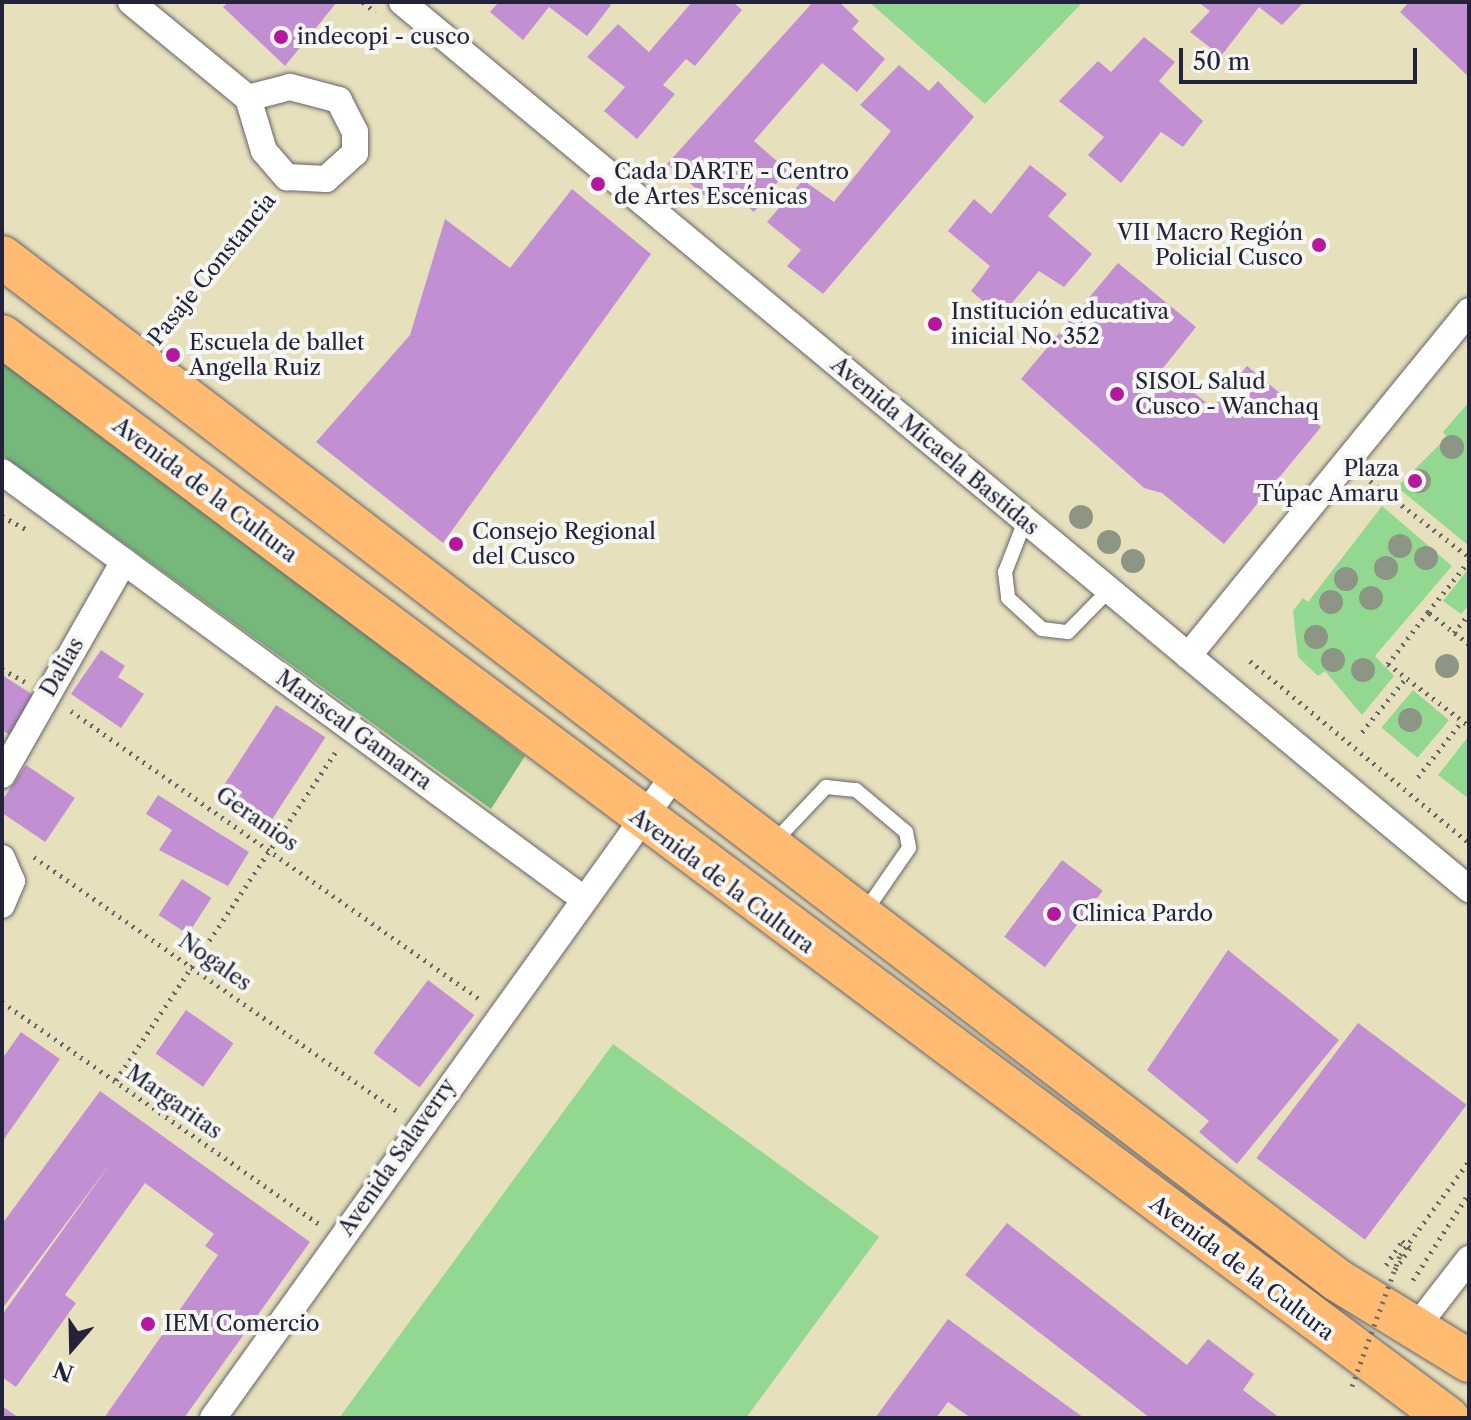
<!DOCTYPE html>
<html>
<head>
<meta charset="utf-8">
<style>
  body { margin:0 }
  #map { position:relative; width:1471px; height:1420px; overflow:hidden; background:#e7e0bd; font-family:"Libre Caslon Text",serif }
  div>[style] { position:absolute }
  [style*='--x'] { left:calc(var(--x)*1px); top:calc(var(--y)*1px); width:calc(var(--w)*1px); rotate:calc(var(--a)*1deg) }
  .green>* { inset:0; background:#93d891; transform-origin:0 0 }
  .forest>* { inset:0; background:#76b87b }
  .building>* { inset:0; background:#c290d2; transform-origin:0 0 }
  .path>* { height:5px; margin-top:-2.5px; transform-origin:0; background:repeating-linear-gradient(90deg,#676468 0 2px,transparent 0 8px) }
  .roads { filter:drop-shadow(0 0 2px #676468) drop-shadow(0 0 2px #676468) }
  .lane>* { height:14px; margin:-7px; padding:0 7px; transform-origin:7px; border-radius:7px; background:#fff }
  .street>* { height:26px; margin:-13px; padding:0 13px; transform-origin:13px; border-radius:13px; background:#fff }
  .primary>* { height:42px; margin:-21px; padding:0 21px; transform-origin:21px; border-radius:21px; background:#ffbb71 }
  .path-bridge>* { height:5px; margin-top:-2.5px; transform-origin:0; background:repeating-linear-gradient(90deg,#676468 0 2px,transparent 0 8px) }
  .trees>* { width:24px; height:24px; margin:-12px; border-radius:50%; background:#8d9684 }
  .dots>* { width:22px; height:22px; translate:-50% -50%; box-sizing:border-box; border:4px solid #f6f6f2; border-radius:50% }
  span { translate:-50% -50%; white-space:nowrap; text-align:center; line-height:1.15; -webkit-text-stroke:8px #f6f6f2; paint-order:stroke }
  .poi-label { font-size:22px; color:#22223b }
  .left { translate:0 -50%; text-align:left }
  .right { translate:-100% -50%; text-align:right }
  .street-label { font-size:22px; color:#22223b }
  .frame { position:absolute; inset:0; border:4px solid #22223b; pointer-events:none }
  .north { position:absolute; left:32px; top:1308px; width:80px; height:80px; -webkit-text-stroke:6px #f6f6f2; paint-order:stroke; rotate:200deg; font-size:22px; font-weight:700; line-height:32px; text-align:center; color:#22223b }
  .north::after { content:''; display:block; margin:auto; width:28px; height:36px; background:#22223b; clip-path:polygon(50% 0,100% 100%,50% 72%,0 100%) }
  .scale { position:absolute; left:1179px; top:48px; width:238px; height:36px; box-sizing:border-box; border:4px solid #22223b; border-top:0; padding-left:10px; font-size:24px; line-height:28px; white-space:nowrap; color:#22223b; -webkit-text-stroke:6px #f6f6f2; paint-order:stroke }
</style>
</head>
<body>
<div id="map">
  <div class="green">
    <i style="clip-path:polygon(869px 2px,1083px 2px,985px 104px)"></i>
    <i style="clip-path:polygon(1469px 402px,1469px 546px,1397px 487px,1447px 437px,1443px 432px)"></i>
    <i style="clip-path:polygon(1382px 506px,1452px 566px,1375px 656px,1394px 676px,1362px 715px,1325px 671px,1318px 676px,1298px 657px,1293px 611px,1303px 598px,1308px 602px)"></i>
    <i style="clip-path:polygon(1469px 568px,1469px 605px,1461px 614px,1443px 601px)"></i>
    <i style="left:1413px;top:690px;width:47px;height:49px;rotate:40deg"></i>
    <i style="clip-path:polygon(1468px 737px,1469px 738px,1469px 799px,1438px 775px)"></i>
    <i style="clip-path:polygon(613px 1044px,879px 1237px,746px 1418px,339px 1418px)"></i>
  </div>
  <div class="forest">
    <i style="clip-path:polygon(2px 358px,525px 756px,491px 809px,2px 455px)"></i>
  </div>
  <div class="building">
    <i style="clip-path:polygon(228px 2px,337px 2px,285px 66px,223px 7px)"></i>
    <i style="clip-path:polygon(499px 2px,607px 2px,611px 5px,587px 36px,549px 7px,523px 40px,490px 12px)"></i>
    <i style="clip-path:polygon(692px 2px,733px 2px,742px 10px,695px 66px,686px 59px,663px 85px,675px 94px,637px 139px,604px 111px,625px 87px,587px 57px,618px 24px,649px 52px)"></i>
    <i style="clip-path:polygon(813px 2px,839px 2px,859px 21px,852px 29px,885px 59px,857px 92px,822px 63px,754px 141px,787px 170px,754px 212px,718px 182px,706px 197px,667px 164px)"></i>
    <i style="clip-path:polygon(1198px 2px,1304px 2px,1282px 25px,1259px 7px,1221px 56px,1190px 32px,1210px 11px)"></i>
    <i style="clip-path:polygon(1409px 2px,1469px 2px,1469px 77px,1400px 12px)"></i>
    <i style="clip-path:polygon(1144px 37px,1175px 62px,1159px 81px,1203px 121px,1183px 147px,1161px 132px,1121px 183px,1088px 155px,1104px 137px,1059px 101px,1098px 61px,1111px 72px)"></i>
    <i style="clip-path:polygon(899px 65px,929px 91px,938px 81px,974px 117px,823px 294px,787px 266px,801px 250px,767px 222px,803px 180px,834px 202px,891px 131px,860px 105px)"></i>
    <i style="clip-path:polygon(1030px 165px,1067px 194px,1048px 216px,1092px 254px,1064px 287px,1039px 271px,1001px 316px,971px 291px,990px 266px,948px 231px,974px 199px,991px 214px)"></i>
    <i style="clip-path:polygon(572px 189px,651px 254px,443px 543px,316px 442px,410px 335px,445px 219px,510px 268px)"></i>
    <i style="clip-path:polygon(1118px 263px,1196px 327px,1163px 368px,1213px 408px,1247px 366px,1321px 427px,1224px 544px,1162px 493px,1144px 488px,1021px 379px)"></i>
    <i style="clip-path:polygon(101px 650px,125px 666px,118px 677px,144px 694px,121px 728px,71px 694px)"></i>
    <i style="clip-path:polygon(2px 675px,38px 698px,13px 737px,2px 730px)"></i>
    <i style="left:276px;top:705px;width:59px;height:107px;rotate:33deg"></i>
    <i style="left:26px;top:765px;width:59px;height:53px;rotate:34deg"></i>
    <i style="clip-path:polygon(158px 795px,249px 852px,228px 886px,159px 850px,172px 830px,146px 814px)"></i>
    <i style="left:1062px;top:860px;width:51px;height:96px;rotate:37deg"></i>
    <i style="left:182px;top:879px;width:35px;height:43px;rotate:33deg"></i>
    <i style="clip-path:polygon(1228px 950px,1339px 1040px,1237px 1164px,1199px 1132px,1209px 1121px,1147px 1070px)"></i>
    <i style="left:428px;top:980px;width:58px;height:91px;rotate:37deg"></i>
    <i style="left:186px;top:1010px;width:58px;height:53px;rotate:35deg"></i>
    <i style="left:1358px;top:1023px;width:136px;height:169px;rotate:37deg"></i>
    <i style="clip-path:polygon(21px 1032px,60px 1059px,2px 1142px,2px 1059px)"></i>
    <i style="clip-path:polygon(100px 1091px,310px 1242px,184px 1418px,104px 1418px,218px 1255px,205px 1246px,214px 1234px,145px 1183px,65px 1295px,76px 1303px,16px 1387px,2px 1377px,2px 1315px,113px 1160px,2px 1309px,2px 1224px)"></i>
    <i style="clip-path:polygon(1007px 1223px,1187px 1365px,1208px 1339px,1254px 1374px,1243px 1390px,1280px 1418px,1150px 1418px,965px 1275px)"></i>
    <i style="clip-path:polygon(948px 1319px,1084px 1418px,971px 1418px,948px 1402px,936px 1418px,875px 1418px)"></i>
    <i style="clip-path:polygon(2px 1406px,19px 1418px,2px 1418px)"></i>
  </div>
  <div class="path">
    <i style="--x:363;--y:2;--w:16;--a:40"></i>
    <i style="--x:160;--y:332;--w:173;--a:-50.6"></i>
    <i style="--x:1370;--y:481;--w:125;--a:37.5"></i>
    <i style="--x:2;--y:516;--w:31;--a:29"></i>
    <i style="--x:1428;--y:612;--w:65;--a:-51.2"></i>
    <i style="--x:1454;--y:633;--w:24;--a:-52"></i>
    <i style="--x:1469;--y:644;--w:52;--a:-142"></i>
    <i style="--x:1428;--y:612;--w:66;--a:127.6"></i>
    <i style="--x:1388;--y:664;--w:102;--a:37.4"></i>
    <i style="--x:1250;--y:661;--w:285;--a:39.7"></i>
    <i style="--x:2;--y:669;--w:26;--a:29"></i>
    <i style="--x:71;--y:711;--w:502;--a:35.18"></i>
    <i style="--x:1362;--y:732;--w:70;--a:-50.8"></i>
    <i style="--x:1418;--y:777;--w:71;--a:-51.8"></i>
    <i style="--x:34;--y:857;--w:446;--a:35"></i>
    <i style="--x:2;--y:1002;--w:387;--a:35"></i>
    <i style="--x:116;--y:1080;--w:397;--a:-56.2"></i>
    <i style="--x:1400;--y:1255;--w:117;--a:-53.7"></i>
    <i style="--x:1386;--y:1265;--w:29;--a:-56"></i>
    <i style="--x:1402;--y:1241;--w:11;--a:41"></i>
    <i style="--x:1410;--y:1248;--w:29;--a:125"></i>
    <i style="--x:1413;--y:1280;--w:103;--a:-57.2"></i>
  </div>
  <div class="roads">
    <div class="lane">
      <i style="--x:1025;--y:521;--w:55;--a:111.4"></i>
      <i style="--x:1005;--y:572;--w:26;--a:83"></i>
      <i style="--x:1008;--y:598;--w:46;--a:42.4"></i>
      <i style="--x:1042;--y:629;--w:26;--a:7"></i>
      <i style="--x:1068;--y:632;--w:59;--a:-45.7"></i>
      <i style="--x:774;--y:842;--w:76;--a:-46.6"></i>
      <i style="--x:826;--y:787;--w:30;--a:6"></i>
      <i style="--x:856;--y:790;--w:65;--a:40"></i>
      <i style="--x:906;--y:832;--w:16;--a:79"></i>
      <i style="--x:909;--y:848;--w:79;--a:124.7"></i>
    </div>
    <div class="street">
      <i style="--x:131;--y:2;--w:151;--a:39.4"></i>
      <i style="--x:248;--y:98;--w:55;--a:73.2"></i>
      <i style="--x:264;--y:151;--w:35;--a:49"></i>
      <i style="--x:287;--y:177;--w:39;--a:3"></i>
      <i style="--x:326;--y:179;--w:39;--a:-42"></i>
      <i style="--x:355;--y:153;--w:21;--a:-90"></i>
      <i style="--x:355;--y:132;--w:36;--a:-117"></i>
      <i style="--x:339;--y:100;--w:51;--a:-165.1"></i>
      <i style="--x:290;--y:87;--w:43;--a:165.3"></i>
      <i style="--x:402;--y:2;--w:1388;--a:39.74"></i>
      <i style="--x:2;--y:472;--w:718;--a:36.28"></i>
      <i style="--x:1188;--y:656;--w:445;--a:-50.8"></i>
      <i style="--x:2;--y:775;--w:246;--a:-60.3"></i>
      <i style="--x:2;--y:858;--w:25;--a:67"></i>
      <i style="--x:12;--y:881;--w:26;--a:113"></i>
      <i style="--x:1414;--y:1330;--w:90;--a:-52.2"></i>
      <i style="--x:213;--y:1418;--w:793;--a:-54.34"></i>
    </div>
    <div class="primary">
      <i style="--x:2;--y:257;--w:1682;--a:37.46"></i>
      <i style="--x:1337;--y:1280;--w:155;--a:31.5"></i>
      <i style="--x:2;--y:336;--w:1806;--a:36.81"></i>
    </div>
  </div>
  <div class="path-bridge">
    <i style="--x:1352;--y:1386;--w:140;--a:-69.9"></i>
  </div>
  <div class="trees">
    <i style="left:1452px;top:447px"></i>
    <i style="left:1419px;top:481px"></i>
    <i style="left:1081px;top:517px"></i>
    <i style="left:1109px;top:542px"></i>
    <i style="left:1400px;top:546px"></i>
    <i style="left:1426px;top:558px"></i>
    <i style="left:1133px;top:561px"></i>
    <i style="left:1386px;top:568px"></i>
    <i style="left:1346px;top:579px"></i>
    <i style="left:1371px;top:598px"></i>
    <i style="left:1331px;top:602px"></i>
    <i style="left:1316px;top:637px"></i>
    <i style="left:1333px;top:660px"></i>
    <i style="left:1447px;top:666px"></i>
    <i style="left:1363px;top:670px"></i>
    <i style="left:1410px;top:720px"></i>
  </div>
  <div class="dots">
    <i style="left:281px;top:37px;background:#b5179e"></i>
    <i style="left:598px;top:184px;background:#b5179e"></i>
    <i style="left:1319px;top:245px;background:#b5179e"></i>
    <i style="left:935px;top:324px;background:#b5179e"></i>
    <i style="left:173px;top:355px;background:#b5179e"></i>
    <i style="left:1117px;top:394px;background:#b5179e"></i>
    <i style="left:1415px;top:481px;background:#b5179e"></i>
    <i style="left:456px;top:544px;background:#b5179e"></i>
    <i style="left:1054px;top:914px;background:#b5179e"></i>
    <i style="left:148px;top:1324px;background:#b5179e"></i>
  </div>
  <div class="poi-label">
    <span class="left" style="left:297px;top:37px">indecopi - cusco</span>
    <span class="left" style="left:614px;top:184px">Cada DARTE - Centro<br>de Artes Escénicas</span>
    <span class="right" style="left:1303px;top:245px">VII Macro Región<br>Policial Cusco</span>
    <span class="left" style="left:951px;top:324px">Institución educativa<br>inicial No. 352</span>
    <span class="left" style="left:189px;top:355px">Escuela de ballet<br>Angella Ruiz</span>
    <span class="left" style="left:1135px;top:394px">SISOL Salud<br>Cusco - Wanchaq</span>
    <span class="right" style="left:1399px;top:481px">Plaza<br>Túpac Amaru</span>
    <span class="left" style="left:472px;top:544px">Consejo Regional<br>del Cusco</span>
    <span class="left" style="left:1072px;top:914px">Clinica Pardo</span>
    <span class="left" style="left:164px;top:1324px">IEM Comercio</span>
  </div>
  <div class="street-label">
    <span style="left:212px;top:269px;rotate:-51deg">Pasaje Constancia</span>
    <span style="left:935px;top:446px;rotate:40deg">Avenida Micaela Bastidas</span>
    <span style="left:205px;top:490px;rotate:37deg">Avenida de la Cultura</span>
    <span style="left:62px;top:667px;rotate:-60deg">Dalias</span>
    <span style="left:354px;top:730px;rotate:36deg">Mariscal Gamarra</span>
    <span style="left:257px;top:819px;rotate:35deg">Geranios</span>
    <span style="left:722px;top:881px;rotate:37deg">Avenida de la Cultura</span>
    <span style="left:215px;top:962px;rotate:35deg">Nogales</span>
    <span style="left:174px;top:1102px;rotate:35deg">Margaritas</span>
    <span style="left:397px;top:1157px;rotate:-55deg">Avenida Salaverry</span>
    <span style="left:1242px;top:1268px;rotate:37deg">Avenida de la Cultura</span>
  </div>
  <div class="frame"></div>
  <div class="north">N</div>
  <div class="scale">50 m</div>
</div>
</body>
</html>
